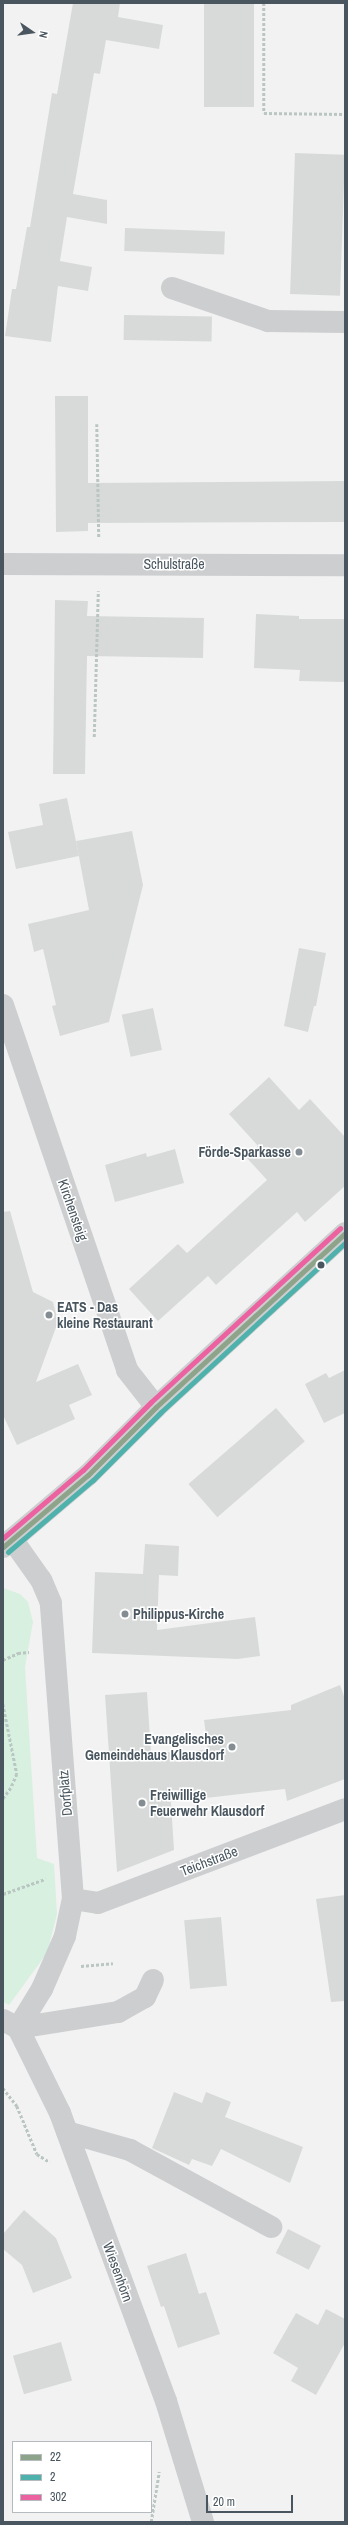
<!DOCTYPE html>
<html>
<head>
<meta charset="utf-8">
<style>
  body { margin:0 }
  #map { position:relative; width:348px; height:2525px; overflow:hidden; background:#f2f2f2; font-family:"Archivo Narrow",sans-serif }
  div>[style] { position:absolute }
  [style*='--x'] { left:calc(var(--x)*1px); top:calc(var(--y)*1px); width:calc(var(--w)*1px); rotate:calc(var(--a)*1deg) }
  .green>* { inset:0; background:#d7f0df }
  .building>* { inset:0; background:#d8dada; transform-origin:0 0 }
  .path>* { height:2.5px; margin-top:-1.25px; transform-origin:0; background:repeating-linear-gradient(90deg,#bac6c2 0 3px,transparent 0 5px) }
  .minor>* { height:22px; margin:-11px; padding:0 11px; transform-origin:11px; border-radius:11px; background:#ccced0 }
  .bus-1>* { height:5px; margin:-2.5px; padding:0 2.5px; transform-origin:2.5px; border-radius:2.5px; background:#8ea48a }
  .bus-2>* { height:5px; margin:-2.5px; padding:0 2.5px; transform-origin:2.5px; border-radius:2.5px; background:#4fb1ac }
  .bus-3>* { height:5px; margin:-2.5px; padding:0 2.5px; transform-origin:2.5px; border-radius:2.5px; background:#ec619f }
  .dots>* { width:11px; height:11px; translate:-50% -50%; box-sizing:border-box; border:2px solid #fff; border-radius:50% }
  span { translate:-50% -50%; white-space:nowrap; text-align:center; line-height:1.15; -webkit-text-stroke:3px #fff; paint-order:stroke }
  .street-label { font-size:14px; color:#49565f }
  .poi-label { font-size:14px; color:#49565f; font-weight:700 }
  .right { translate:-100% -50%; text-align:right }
  .left { translate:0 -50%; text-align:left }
  .frame { position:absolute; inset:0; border:4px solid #49565f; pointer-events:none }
  .legend { position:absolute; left:12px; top:2441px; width:140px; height:72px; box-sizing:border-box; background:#fff; border:1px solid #b6bbbf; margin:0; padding:5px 7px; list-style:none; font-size:12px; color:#49565f }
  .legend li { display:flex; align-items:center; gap:8px; height:20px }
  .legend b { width:20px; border:1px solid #b6bbbf }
  .north { position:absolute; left:12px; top:12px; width:40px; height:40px; -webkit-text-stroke:3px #fff; paint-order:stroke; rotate:103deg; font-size:11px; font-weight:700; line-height:16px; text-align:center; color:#49565f }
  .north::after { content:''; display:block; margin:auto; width:14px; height:18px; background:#49565f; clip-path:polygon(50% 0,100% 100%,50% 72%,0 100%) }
  .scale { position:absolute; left:206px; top:2495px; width:87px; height:18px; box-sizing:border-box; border:2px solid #49565f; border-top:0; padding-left:5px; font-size:12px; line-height:14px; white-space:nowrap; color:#49565f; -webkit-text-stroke:3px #fff; paint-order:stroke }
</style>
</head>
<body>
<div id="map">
  <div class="green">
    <i style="clip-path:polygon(3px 1588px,20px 1594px,28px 1602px,33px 1622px,25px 1667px,37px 1858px,54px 1864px,57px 1914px,47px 1953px,9px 2005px,3px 2002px)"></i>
  </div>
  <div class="building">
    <i style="clip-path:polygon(73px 3px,120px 3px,118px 17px,163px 25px,159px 49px,106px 40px,100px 74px,94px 73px,73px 194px,107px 200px,107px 224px,67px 217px,60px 261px,92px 267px,88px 291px,58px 286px,51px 342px,5px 336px,12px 289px,16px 289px,27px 227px,30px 227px,52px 93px,57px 94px)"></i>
    <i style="left:204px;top:3px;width:50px;height:104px"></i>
    <i style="left:295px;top:153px;width:50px;height:141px;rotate:2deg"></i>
    <i style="left:125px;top:228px;width:100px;height:23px;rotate:2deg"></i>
    <i style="left:124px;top:315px;width:88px;height:25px;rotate:1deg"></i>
    <i style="clip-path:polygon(55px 396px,88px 396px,88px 483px,345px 481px,345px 522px,88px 523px,88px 531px,56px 532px)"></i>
    <i style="clip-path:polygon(55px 600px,88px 601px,87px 616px,204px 618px,203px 658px,87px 656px,85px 774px,53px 774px)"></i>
    <i style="clip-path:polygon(256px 614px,299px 616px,299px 619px,345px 619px,345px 682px,299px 681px,300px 670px,254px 668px)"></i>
    <i style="clip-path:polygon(67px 798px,79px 856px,16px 869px,8px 832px,43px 825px,39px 804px)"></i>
    <i style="clip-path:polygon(132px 831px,143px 885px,109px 1022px,60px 1036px,52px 1006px,56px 1005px,43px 949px,34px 952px,28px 924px,89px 910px,76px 841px)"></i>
    <i style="clip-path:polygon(299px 948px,326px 953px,316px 1006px,314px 1006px,308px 1032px,284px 1026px)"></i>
    <i style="left:153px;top:1008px;width:43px;height:32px;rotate:78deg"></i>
    <i style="clip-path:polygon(269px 1077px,299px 1110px,310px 1099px,345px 1137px,345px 1186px,305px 1222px,297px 1212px,216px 1285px,208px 1276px,158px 1321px,129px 1289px,178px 1244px,187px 1253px,267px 1180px,246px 1157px,258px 1146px,229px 1114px)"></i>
    <i style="clip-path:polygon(175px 1149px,184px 1183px,115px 1202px,105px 1165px,146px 1153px,147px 1157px)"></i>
    <i style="clip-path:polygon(10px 1211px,33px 1292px,53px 1302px,58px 1322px,36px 1382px,78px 1364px,92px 1395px,69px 1405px,75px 1419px,17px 1445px,3px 1415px,3px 1212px)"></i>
    <i style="clip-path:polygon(345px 1370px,345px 1413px,324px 1423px,305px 1384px,326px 1373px,329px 1378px)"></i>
    <i style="left:276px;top:1408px;width:44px;height:116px;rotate:49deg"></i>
    <i style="clip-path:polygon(145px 1544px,179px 1546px,178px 1576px,159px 1575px,157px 1630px,255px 1617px,260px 1656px,238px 1659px,92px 1653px,95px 1572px,143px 1574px)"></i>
    <i style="clip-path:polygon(340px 1685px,345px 1699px,345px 1779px,287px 1801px,285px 1789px,171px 1802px,174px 1850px,117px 1872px,105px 1695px,147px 1692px,151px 1753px,208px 1750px,204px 1720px,291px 1710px,291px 1705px)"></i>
    <i style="clip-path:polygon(345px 1895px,345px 2001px,331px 2002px,316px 1899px)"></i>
    <i style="left:221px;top:1917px;width:69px;height:37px;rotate:85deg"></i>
    <i style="clip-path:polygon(174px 2092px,202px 2103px,206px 2092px,231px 2102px,225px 2117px,303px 2147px,290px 2183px,221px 2149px,212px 2166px,192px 2159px,189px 2165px,152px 2148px)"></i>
    <i style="clip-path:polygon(24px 2210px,56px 2238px,72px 2278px,33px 2293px,22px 2265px,3px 2249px,3px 2234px)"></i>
    <i style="left:288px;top:2229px;width:37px;height:27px;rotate:27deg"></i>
    <i style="clip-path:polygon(186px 2253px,199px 2294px,206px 2292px,220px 2334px,178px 2348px,164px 2306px,161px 2307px,147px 2266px)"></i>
    <i style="clip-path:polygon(326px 2309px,345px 2319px,345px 2343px,316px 2395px,291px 2381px,298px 2368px,273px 2353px,296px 2313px,318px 2325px)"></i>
    <i style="left:61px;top:2342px;width:40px;height:50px;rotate:74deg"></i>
  </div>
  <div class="path">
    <i style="--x:264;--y:3;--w:110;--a:90"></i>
    <i style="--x:264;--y:113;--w:81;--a:0.7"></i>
    <i style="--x:97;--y:424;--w:114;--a:89"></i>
    <i style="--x:94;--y:737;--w:146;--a:-88.4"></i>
    <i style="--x:3;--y:1660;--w:17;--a:-25"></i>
    <i style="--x:18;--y:1653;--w:11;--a:-5"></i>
    <i style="--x:3;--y:1704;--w:71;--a:78.7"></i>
    <i style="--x:17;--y:1774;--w:15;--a:113"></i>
    <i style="--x:11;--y:1788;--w:14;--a:126"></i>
    <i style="--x:3;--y:1894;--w:45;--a:-19.7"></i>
    <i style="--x:81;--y:1966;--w:32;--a:-5"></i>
    <i style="--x:3;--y:2088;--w:23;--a:52"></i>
    <i style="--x:17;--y:2106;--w:52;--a:67.4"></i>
    <i style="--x:37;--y:2154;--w:15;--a:32"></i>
    <i style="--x:151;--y:2522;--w:51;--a:-80.9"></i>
  </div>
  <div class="minor">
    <i style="--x:172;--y:288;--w:102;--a:19"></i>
    <i style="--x:268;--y:321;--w:77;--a:0.7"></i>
    <i style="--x:3;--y:564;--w:342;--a:0.2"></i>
    <i style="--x:3;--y:1005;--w:385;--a:71.2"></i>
    <i style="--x:127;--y:1370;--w:47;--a:51.9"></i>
    <i style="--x:3;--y:1547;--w:111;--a:-40.3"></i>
    <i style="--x:88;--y:1475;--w:96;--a:-45"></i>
    <i style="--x:156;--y:1407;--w:257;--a:-42.6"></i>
    <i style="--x:73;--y:1899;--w:25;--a:9"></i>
    <i style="--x:98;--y:1903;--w:264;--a:-20.8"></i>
    <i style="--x:153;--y:1980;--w:19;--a:115"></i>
    <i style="--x:145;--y:1997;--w:31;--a:151"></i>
    <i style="--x:118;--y:2012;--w:101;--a:170.9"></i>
    <i style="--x:18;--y:2028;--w:95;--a:63.7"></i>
    <i style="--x:60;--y:2113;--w:307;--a:69.8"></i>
    <i style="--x:166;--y:2401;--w:127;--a:73"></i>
    <i style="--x:3;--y:2020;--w:17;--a:28"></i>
    <i style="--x:18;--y:2028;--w:46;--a:-58.4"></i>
    <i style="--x:42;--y:1989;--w:58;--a:-66.5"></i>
    <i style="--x:65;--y:1936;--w:38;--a:-78"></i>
    <i style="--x:73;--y:1899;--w:297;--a:-94.3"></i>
    <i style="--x:51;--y:1603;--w:25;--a:-113"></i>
    <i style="--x:41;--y:1580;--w:50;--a:-125.3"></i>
    <i style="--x:67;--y:2132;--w:66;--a:15.9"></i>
    <i style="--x:130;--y:2150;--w:161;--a:28.6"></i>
  </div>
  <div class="bus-1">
    <i style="--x:3;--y:1547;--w:111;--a:-40.3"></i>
    <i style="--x:88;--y:1475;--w:96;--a:-45"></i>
    <i style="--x:156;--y:1407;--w:257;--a:-42.6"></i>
  </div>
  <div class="bus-2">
    <i style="--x:8;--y:1552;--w:111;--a:-40.3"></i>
    <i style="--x:93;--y:1480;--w:96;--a:-45"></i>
    <i style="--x:161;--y:1412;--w:250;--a:-42.6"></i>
  </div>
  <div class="bus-3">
    <i style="--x:3;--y:1538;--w:105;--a:-40.4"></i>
    <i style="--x:83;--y:1470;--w:96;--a:-45"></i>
    <i style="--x:151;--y:1402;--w:257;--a:-42.6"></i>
  </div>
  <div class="dots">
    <i style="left:299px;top:1152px;background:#848d92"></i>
    <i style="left:321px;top:1265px;background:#49565f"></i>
    <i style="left:49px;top:1315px;background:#848d92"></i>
    <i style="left:125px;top:1614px;background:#848d92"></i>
    <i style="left:232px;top:1747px;background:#848d92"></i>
    <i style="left:142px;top:1803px;background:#848d92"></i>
  </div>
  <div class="street-label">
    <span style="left:174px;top:564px">Schulstraße</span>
    <span style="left:73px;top:1210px;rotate:71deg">Kirchensteig</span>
    <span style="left:65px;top:1793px;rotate:-95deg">Dorfplatz</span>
    <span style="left:209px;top:1861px;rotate:-21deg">Teichstraße</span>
    <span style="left:118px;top:2272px;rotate:70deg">Wiesenhörn</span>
  </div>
  <div class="poi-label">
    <span class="right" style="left:291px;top:1152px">Förde-Sparkasse</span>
    <span class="left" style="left:57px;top:1315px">EATS - Das<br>kleine Restaurant</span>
    <span class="left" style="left:133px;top:1614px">Philippus-Kirche</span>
    <span class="right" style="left:224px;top:1747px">Evangelisches<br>Gemeindehaus Klausdorf</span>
    <span class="left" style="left:150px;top:1803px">Freiwillige<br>Feuerwehr Klausdorf</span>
  </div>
  <div class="frame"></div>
  <ul class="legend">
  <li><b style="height:5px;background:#8ea48a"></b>22</li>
  <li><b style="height:5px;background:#4fb1ac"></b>2</li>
  <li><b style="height:5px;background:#ec619f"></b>302</li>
  </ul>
  <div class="north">N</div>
  <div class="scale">20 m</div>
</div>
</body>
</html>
